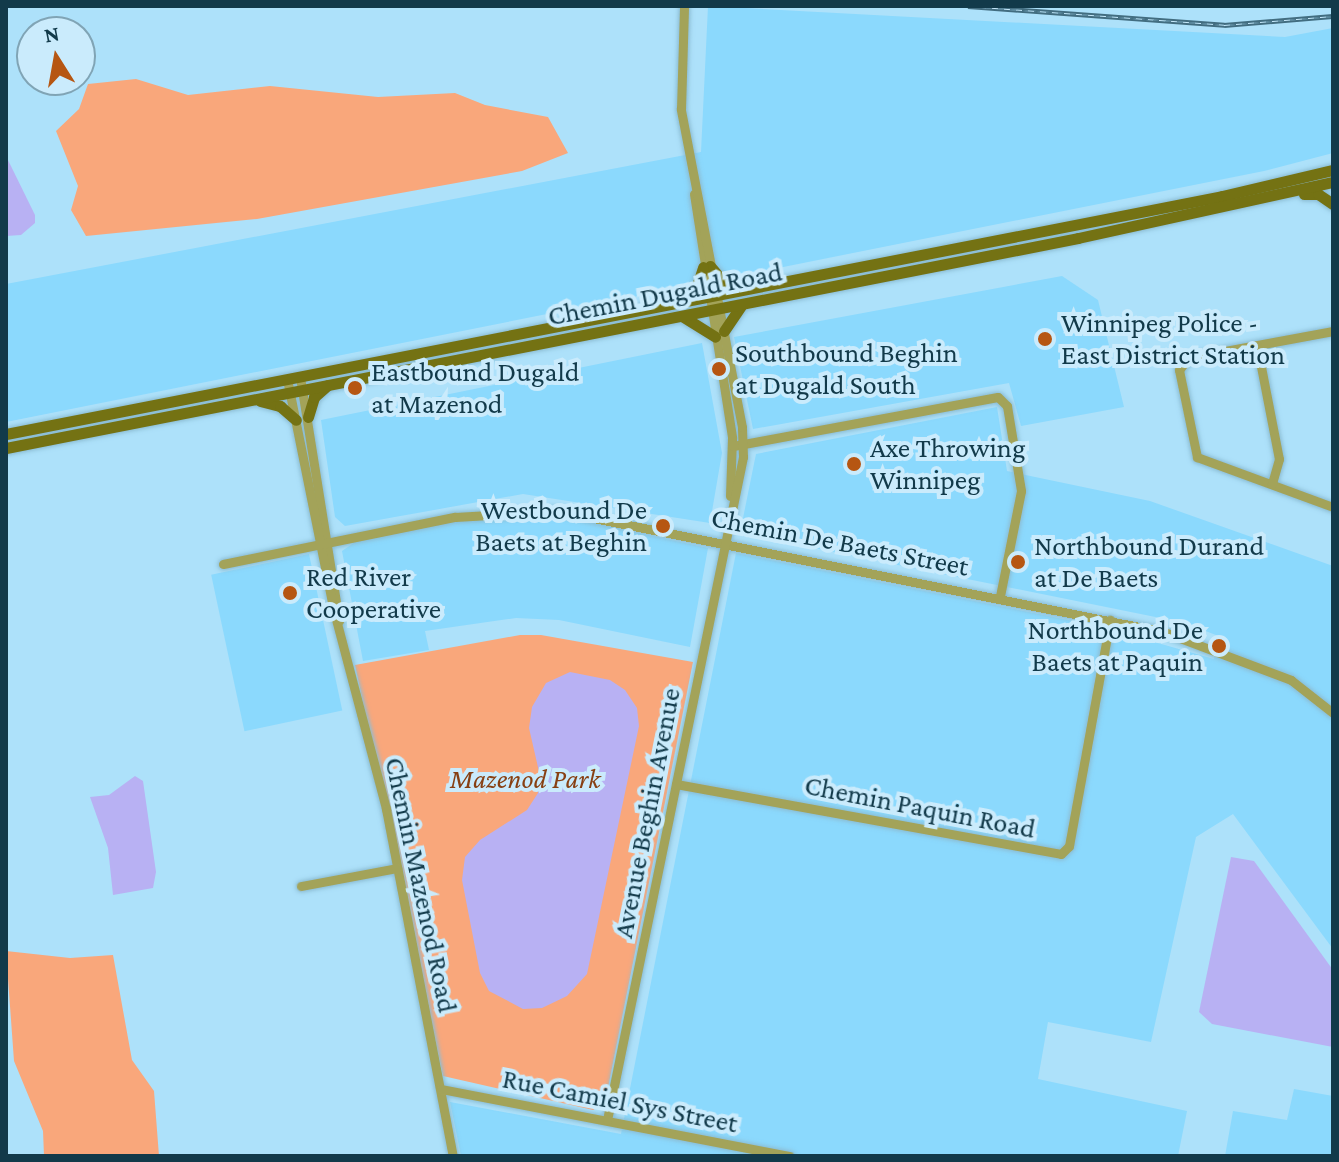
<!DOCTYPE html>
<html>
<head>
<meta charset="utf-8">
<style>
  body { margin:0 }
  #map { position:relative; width:1339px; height:1162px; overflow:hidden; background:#ade1fa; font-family:"Crimson Pro",serif }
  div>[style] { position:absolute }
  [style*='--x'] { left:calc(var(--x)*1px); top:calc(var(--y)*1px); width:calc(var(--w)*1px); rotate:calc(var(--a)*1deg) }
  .built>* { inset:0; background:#8bd9fd; transform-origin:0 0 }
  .green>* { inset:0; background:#f9a77b }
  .water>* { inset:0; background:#b8b1f3 }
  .roads { filter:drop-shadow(0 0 2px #8bbcd3) drop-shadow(0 0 2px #8bbcd3) }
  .minor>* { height:9px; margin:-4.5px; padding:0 4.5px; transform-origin:4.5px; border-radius:4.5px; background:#a3a359 }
  .major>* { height:11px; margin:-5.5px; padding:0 5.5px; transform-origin:5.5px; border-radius:5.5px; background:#747213 }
  .rail>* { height:5px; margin-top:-2.5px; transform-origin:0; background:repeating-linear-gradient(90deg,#caebfc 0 6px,#426d80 0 12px); box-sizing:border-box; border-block:2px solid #426d80 }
  .dots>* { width:22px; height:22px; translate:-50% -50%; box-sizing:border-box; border:4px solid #caebfc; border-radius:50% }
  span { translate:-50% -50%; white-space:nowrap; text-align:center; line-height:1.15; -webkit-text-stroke:8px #caebfc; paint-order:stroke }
  .street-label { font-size:28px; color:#123a4a }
  .poi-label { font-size:28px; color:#123a4a }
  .left { translate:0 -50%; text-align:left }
  .right { translate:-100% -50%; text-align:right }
  .park-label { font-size:28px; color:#874013; font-style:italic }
  .frame { position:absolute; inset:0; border:8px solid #123a4a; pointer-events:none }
  .north { position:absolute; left:16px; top:16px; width:80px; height:80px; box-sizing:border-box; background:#caebfc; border:2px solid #80a4b5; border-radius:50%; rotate:349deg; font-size:22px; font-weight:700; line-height:32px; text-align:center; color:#123a4a }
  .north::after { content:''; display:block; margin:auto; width:28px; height:36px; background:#b65612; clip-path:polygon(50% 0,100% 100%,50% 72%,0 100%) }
</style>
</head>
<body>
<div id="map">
  <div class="built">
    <i style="clip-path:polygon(708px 6px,1285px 37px,1333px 28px,1333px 153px,1264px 171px,6px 422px,6px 284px,701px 152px)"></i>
    <i style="clip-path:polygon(1062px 276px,1098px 300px,1124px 407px,1021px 426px,1009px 383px,753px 429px,734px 337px)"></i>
    <i style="clip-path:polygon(702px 343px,722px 453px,710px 523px,523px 494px,345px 526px,335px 517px,321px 420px)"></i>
    <i style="clip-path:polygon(997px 407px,1007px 471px,1150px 501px,1333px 566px,1333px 949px,1233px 814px,1196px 837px,1151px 1042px,1048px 1022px,1038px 1079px,1187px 1111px,1178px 1156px,461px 1156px,450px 1102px,621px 1134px,736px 553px,1098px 626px,1214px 659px,1221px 637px,1185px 623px,740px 533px,756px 454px)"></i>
    <i style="clip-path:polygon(524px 517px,593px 523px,708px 548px,690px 647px,559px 620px,516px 618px,425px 631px,429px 650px,363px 661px,342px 551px,355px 542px,456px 521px)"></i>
    <i style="left:309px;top:554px;width:160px;height:100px;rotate:78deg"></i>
    <i style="clip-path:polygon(1294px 1089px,1333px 1096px,1333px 1156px,1225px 1156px,1233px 1111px,1287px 1120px)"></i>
  </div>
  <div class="green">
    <i style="clip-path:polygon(136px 79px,188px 95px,270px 86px,378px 97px,455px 93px,485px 105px,548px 117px,568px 153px,522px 171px,257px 219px,86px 236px,71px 210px,78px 186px,56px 131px,79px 109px,88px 84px)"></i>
    <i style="clip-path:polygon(520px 635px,541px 635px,693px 662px,605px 1103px,593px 1110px,443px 1076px,355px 665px)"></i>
    <i style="clip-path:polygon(6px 951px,70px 958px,113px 955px,132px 1060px,154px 1091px,159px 1156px,44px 1156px,43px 1131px,14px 1061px)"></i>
  </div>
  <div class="water">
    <i style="clip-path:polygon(6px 156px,35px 215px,35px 223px,21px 235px,6px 236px)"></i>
    <i style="clip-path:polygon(570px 672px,610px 680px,625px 690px,637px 708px,639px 726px,587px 974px,567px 996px,542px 1008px,523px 1009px,489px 991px,480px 973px,462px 880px,465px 857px,480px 840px,527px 810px,538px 793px,540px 776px,529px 728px,532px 707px,546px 683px)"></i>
    <i style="clip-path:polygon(135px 776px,143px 781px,156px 872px,153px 888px,113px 895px,108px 848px,90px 797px,109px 795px)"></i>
    <i style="clip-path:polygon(1231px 857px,1254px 861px,1333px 970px,1333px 1047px,1212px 1024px,1199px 1012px)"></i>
  </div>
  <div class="roads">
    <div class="minor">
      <i style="--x:694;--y:194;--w:247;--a:81.1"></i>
      <i style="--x:732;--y:438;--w:58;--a:92"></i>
      <i style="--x:1333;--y:331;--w:147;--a:169.5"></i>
      <i style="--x:1188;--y:358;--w:15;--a:127"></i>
      <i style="--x:1179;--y:370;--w:89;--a:78.3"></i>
      <i style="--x:1197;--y:457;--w:145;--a:20.2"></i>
      <i style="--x:1257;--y:346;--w:115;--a:79"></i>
      <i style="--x:1279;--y:459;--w:26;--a:106"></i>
      <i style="--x:300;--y:377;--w:247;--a:80.9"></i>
      <i style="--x:287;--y:379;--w:234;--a:78.6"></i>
      <i style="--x:333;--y:608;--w:208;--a:75.2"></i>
      <i style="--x:386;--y:809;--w:353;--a:79.1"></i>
      <i style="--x:733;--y:446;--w:269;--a:-10.5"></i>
      <i style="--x:998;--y:397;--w:13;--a:45"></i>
      <i style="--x:1007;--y:406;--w:86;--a:80.6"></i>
      <i style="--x:1021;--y:491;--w:107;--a:101.3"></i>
      <i style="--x:223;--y:564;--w:237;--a:-11.5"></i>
      <i style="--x:455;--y:517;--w:103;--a:-3.3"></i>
      <i style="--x:558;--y:511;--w:618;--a:11.29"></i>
      <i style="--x:1164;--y:632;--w:136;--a:20.7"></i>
      <i style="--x:1291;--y:680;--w:53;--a:38.2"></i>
      <i style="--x:676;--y:784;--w:391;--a:10.3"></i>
      <i style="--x:1061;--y:854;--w:11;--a:-45"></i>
      <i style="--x:1069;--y:846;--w:230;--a:-79.7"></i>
      <i style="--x:301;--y:886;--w:98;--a:-10.6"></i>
      <i style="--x:441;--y:1089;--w:355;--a:10.9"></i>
      <i style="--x:607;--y:1120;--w:677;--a:-78.41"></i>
      <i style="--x:743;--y:457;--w:30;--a:-92"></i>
      <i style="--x:742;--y:427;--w:324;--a:-100.9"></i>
      <i style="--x:681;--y:109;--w:103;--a:-88.3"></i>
    </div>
    <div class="major">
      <i style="--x:1304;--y:194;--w:14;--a:0"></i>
      <i style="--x:1318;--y:194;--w:18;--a:34"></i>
      <i style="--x:710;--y:266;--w:23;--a:50"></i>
      <i style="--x:725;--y:284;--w:18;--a:13"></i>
      <i style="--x:684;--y:299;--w:16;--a:-40"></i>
      <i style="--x:696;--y:289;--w:23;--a:-72"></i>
      <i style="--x:682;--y:316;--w:39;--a:32"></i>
      <i style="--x:724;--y:331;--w:30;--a:-56"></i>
      <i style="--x:260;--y:401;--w:21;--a:14"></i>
      <i style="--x:280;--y:406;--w:21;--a:41"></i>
      <i style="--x:308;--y:417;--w:21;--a:-73"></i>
      <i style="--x:314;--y:397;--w:18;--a:-41"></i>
      <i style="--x:6;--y:434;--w:1239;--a:-11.07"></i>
      <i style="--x:1222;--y:196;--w:114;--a:-13.2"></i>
      <i style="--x:6;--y:448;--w:1092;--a:-11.08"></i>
      <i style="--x:1078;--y:238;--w:261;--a:-12.4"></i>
    </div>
  </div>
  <div class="rail">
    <i style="--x:968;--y:6;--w:257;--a:4.2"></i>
    <i style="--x:1224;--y:25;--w:109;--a:-4.7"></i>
  </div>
  <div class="dots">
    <i style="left:1045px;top:339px;background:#b65612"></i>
    <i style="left:719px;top:369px;background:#b65612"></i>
    <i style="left:355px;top:388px;background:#b65612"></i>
    <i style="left:854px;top:464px;background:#b65612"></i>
    <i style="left:663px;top:526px;background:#b65612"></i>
    <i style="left:1018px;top:562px;background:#b65612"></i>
    <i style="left:290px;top:593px;background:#b65612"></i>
    <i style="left:1219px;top:646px;background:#b65612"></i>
  </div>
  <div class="street-label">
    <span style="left:665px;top:294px;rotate:-11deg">Chemin Dugald Road</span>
    <span style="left:840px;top:542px;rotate:11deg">Chemin De Baets Street</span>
    <span style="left:920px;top:807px;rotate:11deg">Chemin Paquin Road</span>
    <span style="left:647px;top:813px;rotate:-79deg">Avenue Beghin Avenue</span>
    <span style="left:421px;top:885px;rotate:78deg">Chemin Mazenod Road</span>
    <span style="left:620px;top:1101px;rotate:11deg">Rue Camiel Sys Street</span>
  </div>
  <div class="poi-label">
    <span class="left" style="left:1061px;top:339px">Winnipeg Police -<br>East District Station</span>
    <span class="left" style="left:735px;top:369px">Southbound Beghin<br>at Dugald South</span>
    <span class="left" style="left:371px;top:388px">Eastbound Dugald<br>at Mazenod</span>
    <span class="left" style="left:870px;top:464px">Axe Throwing<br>Winnipeg</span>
    <span class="right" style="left:647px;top:526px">Westbound De<br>Baets at Beghin</span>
    <span class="left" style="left:1034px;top:562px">Northbound Durand<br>at De Baets</span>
    <span class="left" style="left:306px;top:593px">Red River<br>Cooperative</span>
    <span class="right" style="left:1203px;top:646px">Northbound De<br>Baets at Paquin</span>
  </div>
  <div class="park-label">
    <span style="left:525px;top:779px">Mazenod Park</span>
  </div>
  <div class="frame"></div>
  <div class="north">N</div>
</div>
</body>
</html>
